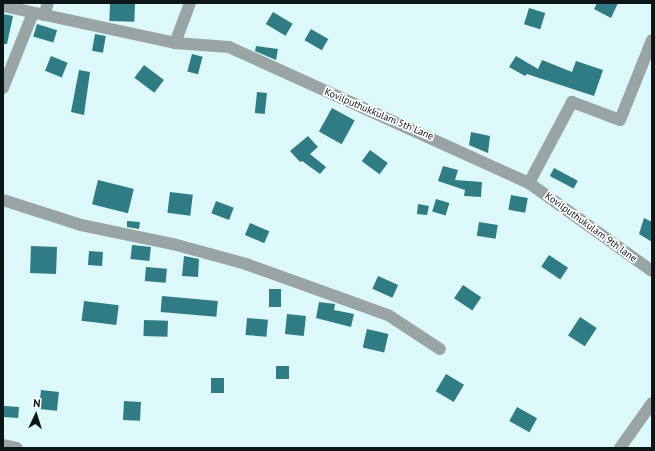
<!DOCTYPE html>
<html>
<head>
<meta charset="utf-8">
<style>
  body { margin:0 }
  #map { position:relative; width:655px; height:451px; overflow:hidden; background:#dcf8fb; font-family:"PT Sans",sans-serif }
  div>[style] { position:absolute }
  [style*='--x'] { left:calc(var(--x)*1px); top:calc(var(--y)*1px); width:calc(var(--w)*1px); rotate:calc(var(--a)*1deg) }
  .building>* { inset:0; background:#2f7c84; transform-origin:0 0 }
  .minor>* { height:12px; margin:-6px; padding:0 6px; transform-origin:6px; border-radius:6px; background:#99a4a5 }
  span { translate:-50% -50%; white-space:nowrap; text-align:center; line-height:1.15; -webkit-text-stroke:3.5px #fff; paint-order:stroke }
  .street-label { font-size:10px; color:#0c1617 }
  .frame { position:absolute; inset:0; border:4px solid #0c1617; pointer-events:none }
  .north { position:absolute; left:16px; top:395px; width:40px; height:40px; -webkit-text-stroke:3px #fff; paint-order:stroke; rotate:4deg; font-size:11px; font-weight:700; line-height:16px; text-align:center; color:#0c1617 }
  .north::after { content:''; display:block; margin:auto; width:14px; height:18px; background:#0c1617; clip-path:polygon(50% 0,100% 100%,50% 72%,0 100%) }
</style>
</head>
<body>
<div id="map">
  <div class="building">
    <i style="left:110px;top:3px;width:25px;height:18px;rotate:2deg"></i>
    <i style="clip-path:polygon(597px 3px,618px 3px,611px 18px,594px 9px)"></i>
    <i style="left:529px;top:8px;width:17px;height:17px;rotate:17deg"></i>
    <i style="left:273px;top:12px;width:23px;height:14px;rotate:31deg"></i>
    <i style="clip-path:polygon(3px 14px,13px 16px,7px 44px,3px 44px)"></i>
    <i style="left:37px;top:24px;width:21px;height:13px;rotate:17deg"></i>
    <i style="left:311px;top:29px;width:20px;height:13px;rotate:30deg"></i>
    <i style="left:95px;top:34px;width:11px;height:17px;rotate:10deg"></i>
    <i style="clip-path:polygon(256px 46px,278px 49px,276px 60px,255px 51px)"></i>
    <i style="left:192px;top:54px;width:11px;height:18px;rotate:15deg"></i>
    <i style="left:51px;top:56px;width:18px;height:16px;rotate:22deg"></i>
    <i style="clip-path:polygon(516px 56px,538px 69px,542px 60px,572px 72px,576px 61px,603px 70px,594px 96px,527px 74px,525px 76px,509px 67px)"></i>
    <i style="left:144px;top:65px;width:25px;height:16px;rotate:37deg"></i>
    <i style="clip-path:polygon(79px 70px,90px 72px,84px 115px,71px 112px)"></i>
    <i style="left:257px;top:92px;width:10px;height:21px;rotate:6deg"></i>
    <i style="left:332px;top:108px;width:26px;height:27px;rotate:29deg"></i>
    <i style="clip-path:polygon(471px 132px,490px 136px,488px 153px,469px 145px)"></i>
    <i style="clip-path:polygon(308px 136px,318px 147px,310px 154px,326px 167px,320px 174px,302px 161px,300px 162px,290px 151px)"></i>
    <i style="left:370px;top:150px;width:22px;height:14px;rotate:36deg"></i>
    <i style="clip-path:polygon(443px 166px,458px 170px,455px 180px,482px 182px,481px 197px,464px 196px,465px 190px,438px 181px)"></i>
    <i style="left:554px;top:168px;width:27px;height:9px;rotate:28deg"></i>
    <i style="left:98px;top:180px;width:37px;height:25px;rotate:14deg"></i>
    <i style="left:170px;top:192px;width:23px;height:21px;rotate:7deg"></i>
    <i style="left:511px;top:195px;width:17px;height:15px;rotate:10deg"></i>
    <i style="left:436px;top:199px;width:14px;height:13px;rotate:17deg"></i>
    <i style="left:216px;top:201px;width:19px;height:13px;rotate:21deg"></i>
    <i style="clip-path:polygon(418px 204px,429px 206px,427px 215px,417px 214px)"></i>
    <i style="clip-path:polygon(644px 218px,652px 222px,652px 242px,639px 234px)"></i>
    <i style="clip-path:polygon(127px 221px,140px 222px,139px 229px,127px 227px)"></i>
    <i style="left:479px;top:222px;width:19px;height:14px;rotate:9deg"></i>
    <i style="left:250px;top:223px;width:21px;height:13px;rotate:23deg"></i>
    <i style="left:132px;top:245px;width:19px;height:14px;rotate:6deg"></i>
    <i style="left:31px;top:246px;width:26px;height:27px;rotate:2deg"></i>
    <i style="left:89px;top:251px;width:14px;height:14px;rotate:4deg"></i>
    <i style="left:549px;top:255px;width:23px;height:14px;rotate:34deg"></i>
    <i style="clip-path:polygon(184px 256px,199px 259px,198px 277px,182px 276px)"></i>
    <i style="left:146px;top:267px;width:21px;height:14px;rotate:5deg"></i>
    <i style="left:378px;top:276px;width:22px;height:14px;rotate:24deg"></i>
    <i style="left:463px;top:285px;width:22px;height:16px;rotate:34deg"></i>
    <i style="left:269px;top:289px;width:12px;height:18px"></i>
    <i style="left:162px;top:296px;width:56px;height:16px;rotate:5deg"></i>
    <i style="left:84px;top:301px;width:35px;height:20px;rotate:7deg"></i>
    <i style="clip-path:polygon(319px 302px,335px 304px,334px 310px,354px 314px,351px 327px,316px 318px)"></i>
    <i style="left:287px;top:314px;width:19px;height:20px;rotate:6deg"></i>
    <i style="left:580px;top:317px;width:20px;height:22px;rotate:33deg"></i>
    <i style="left:247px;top:318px;width:21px;height:17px;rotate:5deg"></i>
    <i style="left:144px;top:320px;width:24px;height:16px;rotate:2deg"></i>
    <i style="left:367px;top:329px;width:22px;height:19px;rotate:13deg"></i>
    <i style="left:276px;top:366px;width:13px;height:13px"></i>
    <i style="left:446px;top:374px;width:21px;height:20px;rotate:31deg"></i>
    <i style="left:211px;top:378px;width:13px;height:15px"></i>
    <i style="left:41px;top:390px;width:18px;height:19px;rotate:6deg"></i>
    <i style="left:124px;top:401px;width:17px;height:19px;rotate:3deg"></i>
    <i style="left:4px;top:406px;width:15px;height:11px;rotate:4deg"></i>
    <i style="left:517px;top:407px;width:23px;height:16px;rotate:29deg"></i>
  </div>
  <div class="minor">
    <i style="--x:3;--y:6;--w:176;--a:12.1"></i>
    <i style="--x:175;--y:43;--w:54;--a:4.2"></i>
    <i style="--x:229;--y:47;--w:329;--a:24.4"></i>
    <i style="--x:529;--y:183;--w:92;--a:-62"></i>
    <i style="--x:572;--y:102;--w:51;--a:20.6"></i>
    <i style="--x:620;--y:120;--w:86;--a:-68.2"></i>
    <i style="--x:44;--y:15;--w:13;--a:-72"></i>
    <i style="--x:175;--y:43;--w:43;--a:-69.4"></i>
    <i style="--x:3;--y:88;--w:81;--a:-68.2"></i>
    <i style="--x:529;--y:183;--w:151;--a:35.6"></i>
    <i style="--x:3;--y:200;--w:82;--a:17.8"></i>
    <i style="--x:81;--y:225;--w:94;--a:11.7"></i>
    <i style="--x:173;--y:244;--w:76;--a:15.3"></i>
    <i style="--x:246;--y:264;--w:151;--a:19.8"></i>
    <i style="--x:388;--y:315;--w:62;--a:33.2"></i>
    <i style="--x:3;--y:445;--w:14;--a:12"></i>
    <i style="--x:620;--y:448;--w:55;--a:-54.6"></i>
  </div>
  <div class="street-label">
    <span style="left:379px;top:114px;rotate:23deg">Kovilputhukkulam 5th Lane</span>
    <span style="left:591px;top:227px;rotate:36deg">Kovilputhukulam 9th lane</span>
  </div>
  <div class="frame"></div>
  <div class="north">N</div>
</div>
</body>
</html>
